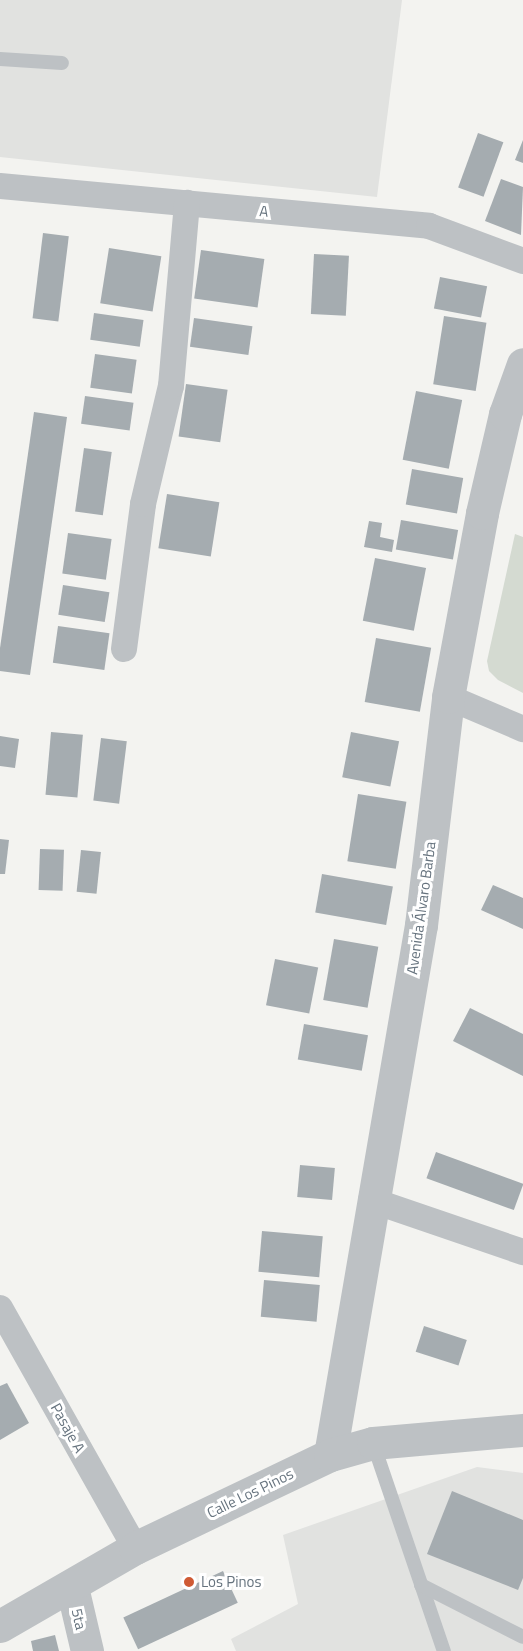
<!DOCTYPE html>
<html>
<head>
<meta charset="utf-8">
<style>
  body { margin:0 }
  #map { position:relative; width:523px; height:1651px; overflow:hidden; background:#f3f3f0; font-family:"Titillium Web",sans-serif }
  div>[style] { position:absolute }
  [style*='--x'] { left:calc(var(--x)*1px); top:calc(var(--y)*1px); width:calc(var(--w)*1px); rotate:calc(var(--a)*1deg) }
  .built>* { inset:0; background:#e1e2e0 }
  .green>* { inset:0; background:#d4dad1 }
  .building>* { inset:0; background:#a5acb0; transform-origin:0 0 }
  .service>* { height:14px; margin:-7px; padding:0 7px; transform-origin:7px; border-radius:7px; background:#bdc1c4 }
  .minor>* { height:26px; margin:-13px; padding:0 13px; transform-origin:13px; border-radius:13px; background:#bdc1c4 }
  .tertiary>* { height:33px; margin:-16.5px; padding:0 16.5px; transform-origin:16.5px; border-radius:16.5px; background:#bdc1c4 }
  .dots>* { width:16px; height:16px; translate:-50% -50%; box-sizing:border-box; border:3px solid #fff; border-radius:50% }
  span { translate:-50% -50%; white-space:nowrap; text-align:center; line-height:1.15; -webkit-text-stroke:6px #fff; paint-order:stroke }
  .street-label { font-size:15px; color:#66737e }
  .poi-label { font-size:15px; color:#66737e }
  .left { translate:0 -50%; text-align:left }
</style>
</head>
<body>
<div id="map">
  <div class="built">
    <i style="clip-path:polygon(0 0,402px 0,377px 197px,0 157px)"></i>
    <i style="clip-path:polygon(477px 1467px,523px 1473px,523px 1651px,236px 1651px,231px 1639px,298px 1604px,283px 1535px)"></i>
  </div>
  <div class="green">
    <i style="clip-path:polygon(515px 534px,523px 537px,523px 693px,498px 680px,489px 671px,487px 661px)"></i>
  </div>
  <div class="building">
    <i style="left:478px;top:133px;width:27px;height:58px;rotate:20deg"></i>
    <i style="clip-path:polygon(523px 140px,523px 163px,515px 160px)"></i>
    <i style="clip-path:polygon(501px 179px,523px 187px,521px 235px,485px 221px)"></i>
    <i style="left:43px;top:233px;width:26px;height:86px;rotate:7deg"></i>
    <i style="left:109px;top:248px;width:53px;height:56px;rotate:9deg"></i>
    <i style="left:201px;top:250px;width:64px;height:49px;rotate:8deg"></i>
    <i style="left:314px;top:254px;width:35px;height:60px;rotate:3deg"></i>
    <i style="left:440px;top:277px;width:48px;height:32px;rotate:11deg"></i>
    <i style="left:94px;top:313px;width:50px;height:27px;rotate:8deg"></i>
    <i style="left:444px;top:316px;width:43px;height:69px;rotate:9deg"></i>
    <i style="left:194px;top:318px;width:59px;height:29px;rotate:8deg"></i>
    <i style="left:95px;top:354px;width:42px;height:34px;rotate:8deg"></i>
    <i style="left:186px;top:384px;width:42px;height:53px;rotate:8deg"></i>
    <i style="left:416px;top:391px;width:47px;height:70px;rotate:11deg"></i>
    <i style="left:85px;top:396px;width:49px;height:28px;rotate:8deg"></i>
    <i style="clip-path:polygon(34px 412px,67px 417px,30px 675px,0 671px,0 648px)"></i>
    <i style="left:84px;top:448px;width:28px;height:64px;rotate:8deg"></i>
    <i style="left:412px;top:469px;width:52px;height:36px;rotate:10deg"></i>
    <i style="left:167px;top:494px;width:53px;height:55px;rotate:9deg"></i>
    <i style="left:401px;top:520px;width:58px;height:30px;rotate:10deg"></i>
    <i style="clip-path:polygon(369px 521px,382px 523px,380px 537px,394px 540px,392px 552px,364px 547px)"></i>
    <i style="left:68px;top:533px;width:44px;height:41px;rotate:8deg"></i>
    <i style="left:375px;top:558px;width:52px;height:64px;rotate:11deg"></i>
    <i style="left:63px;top:585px;width:47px;height:30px;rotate:9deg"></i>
    <i style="left:58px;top:626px;width:52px;height:37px;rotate:8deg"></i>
    <i style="left:376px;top:638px;width:56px;height:65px;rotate:10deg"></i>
    <i style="left:51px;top:732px;width:32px;height:63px;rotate:5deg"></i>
    <i style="left:351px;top:732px;width:49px;height:46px;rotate:11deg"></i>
    <i style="clip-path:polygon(0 736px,19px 739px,15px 768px,0 766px)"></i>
    <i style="left:101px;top:738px;width:26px;height:63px;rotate:7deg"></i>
    <i style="left:358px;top:794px;width:49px;height:68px;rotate:9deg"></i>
    <i style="clip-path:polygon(0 839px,9px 840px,5px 874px,0 874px)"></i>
    <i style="left:40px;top:849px;width:24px;height:41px;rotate:2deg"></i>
    <i style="left:81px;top:850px;width:20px;height:42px;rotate:6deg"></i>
    <i style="left:322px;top:874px;width:72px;height:39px;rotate:10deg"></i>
    <i style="clip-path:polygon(493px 885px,523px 898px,523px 929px,481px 910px)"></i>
    <i style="left:334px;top:939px;width:45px;height:62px;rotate:10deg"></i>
    <i style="left:275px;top:959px;width:44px;height:47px;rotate:11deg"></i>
    <i style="clip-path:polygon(470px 1008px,523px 1034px,523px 1076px,453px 1041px)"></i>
    <i style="left:304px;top:1024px;width:65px;height:36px;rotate:10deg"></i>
    <i style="left:436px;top:1152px;width:93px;height:28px;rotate:20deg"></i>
    <i style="left:300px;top:1165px;width:35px;height:32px;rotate:5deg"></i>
    <i style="left:262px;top:1231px;width:61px;height:41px;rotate:5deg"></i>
    <i style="left:264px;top:1280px;width:56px;height:37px;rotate:5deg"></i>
    <i style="left:424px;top:1326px;width:45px;height:27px;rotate:18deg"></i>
    <i style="clip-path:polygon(7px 1383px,29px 1423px,0 1440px,0 1386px)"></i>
    <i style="clip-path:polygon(452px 1491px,523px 1520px,523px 1578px,518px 1590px,427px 1554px)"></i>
    <i style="left:223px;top:1571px;width:35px;height:110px;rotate:65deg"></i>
    <i style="clip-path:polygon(55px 1635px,59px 1651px,33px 1651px,31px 1641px)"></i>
  </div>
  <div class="service">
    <i style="--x:0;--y:59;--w:62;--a:3.7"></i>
    <i style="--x:373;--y:1443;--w:220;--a:71.2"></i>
    <i style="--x:421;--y:1585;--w:114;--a:27"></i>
  </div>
  <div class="minor">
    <i style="--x:0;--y:186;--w:431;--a:5.3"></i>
    <i style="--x:429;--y:226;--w:100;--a:20.4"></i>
    <i style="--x:124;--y:649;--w:146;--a:-82.5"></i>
    <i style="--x:143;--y:504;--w:121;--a:-76.7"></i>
    <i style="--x:171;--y:386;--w:184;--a:-85"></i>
    <i style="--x:448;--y:697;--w:82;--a:23.1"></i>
    <i style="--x:371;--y:1200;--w:161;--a:18.9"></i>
    <i style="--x:0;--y:1308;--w:275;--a:60.6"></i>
  </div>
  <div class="tertiary">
    <i style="--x:330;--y:1455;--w:538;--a:-80.26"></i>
    <i style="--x:421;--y:925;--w:230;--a:-83.2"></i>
    <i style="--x:448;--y:697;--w:187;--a:-79.5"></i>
    <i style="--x:482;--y:513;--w:102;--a:-76.9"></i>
    <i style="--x:505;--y:414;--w:53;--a:-70.2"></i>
    <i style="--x:72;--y:1587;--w:66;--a:76.8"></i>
    <i style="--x:0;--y:1626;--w:156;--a:-30"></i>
    <i style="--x:135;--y:1548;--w:216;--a:-25.5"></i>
    <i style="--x:330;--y:1455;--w:45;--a:-15.6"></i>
    <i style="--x:373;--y:1443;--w:151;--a:-5"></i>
  </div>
  <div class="dots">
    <i style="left:189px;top:1582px;background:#cf5a34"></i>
  </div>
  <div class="street-label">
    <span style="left:264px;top:211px;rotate:5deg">A</span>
    <span style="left:421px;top:908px;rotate:-82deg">Avenida Álvaro Barba</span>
    <span style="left:68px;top:1428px;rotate:61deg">Pasaje A</span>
    <span style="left:250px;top:1493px;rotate:-26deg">Calle Los Pinos</span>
    <span style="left:79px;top:1619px;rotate:77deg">5ta</span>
  </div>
  <div class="poi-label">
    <span class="left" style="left:201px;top:1582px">Los Pinos</span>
  </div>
</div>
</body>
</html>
